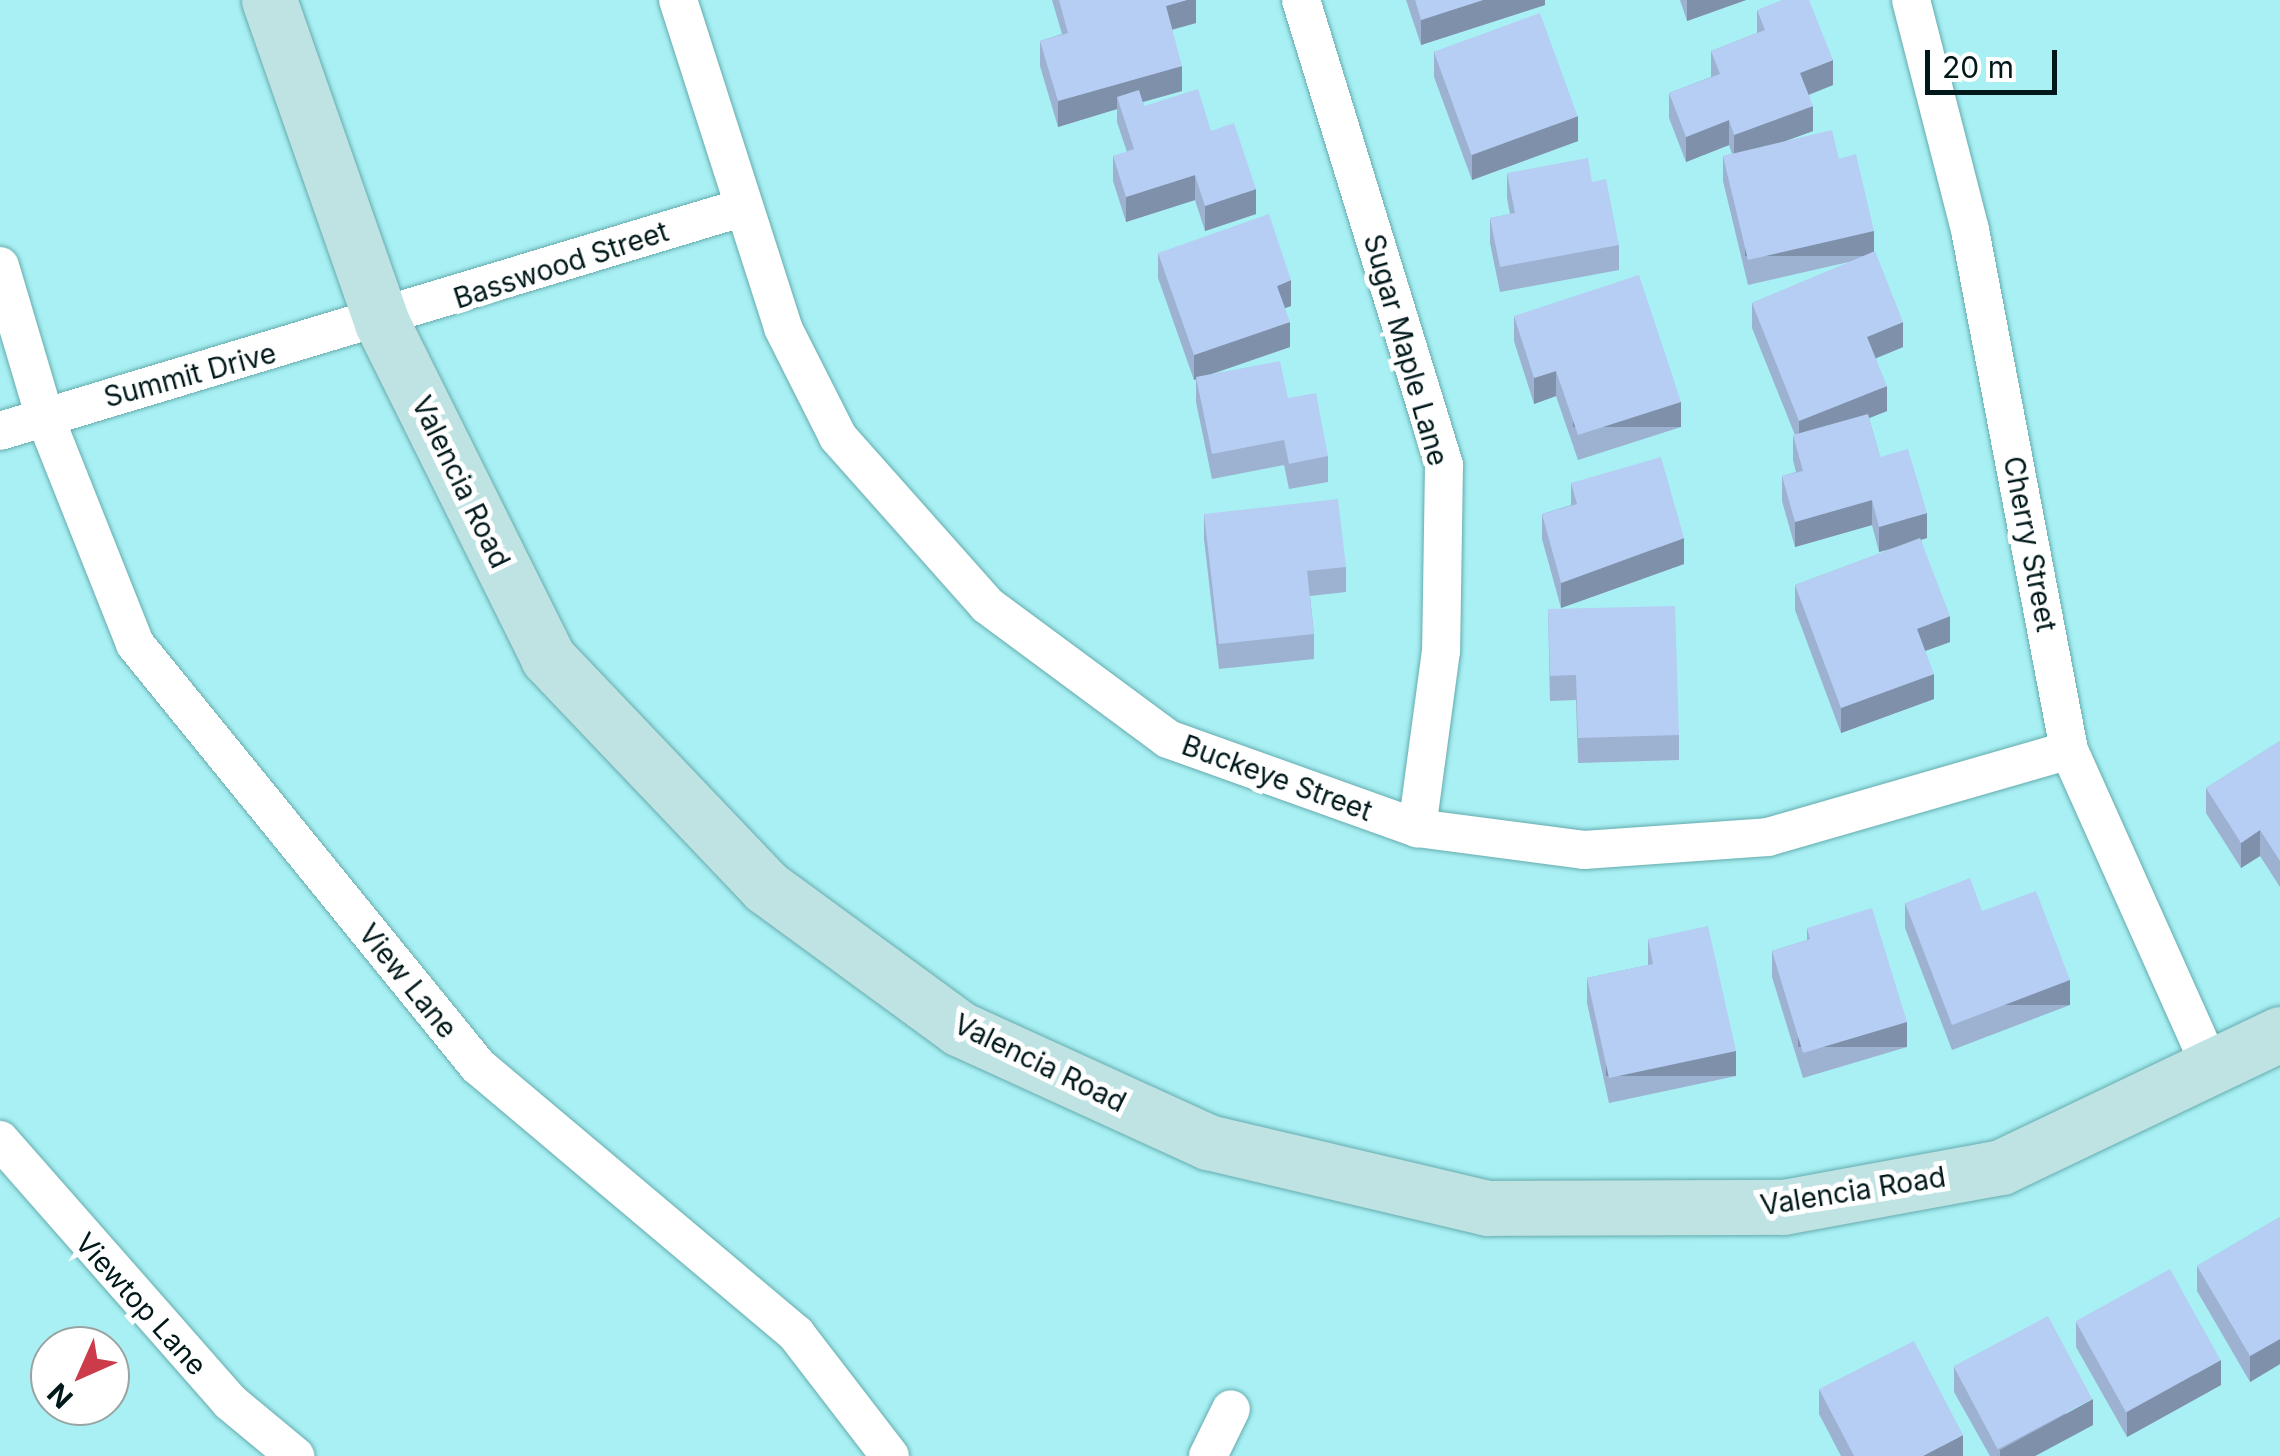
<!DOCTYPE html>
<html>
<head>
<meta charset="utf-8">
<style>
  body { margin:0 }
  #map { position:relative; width:2280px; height:1456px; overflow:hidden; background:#a8f0f3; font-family:Inter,sans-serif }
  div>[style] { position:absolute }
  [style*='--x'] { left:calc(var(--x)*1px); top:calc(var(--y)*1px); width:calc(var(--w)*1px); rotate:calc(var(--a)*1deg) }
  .roads { filter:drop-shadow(0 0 2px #65abae) drop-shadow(0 0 2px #65abae) }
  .street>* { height:38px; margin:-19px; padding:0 19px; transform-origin:19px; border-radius:19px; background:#fff }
  .secondary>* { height:55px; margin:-27.5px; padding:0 27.5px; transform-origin:27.5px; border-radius:27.5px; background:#bfe2e3 }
  .wall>* { inset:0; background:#9db1d1 }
  .shaded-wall>* { inset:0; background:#7f90aa; transform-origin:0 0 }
  .building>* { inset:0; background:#b6cef3; transform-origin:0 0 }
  span { translate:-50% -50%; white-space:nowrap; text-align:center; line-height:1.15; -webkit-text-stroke:10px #fff; paint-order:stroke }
  .street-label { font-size:28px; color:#00181a }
  .north { position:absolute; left:30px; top:1326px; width:100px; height:100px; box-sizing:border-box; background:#fff; border:2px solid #99a3a3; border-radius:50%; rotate:225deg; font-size:28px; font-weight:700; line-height:40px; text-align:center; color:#00181a }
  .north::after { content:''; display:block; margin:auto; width:35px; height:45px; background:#cb3b4a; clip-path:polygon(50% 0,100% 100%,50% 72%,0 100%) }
  .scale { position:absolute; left:1925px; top:50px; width:132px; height:45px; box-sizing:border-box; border:5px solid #00181a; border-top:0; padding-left:12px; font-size:30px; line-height:35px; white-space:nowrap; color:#00181a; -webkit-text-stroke:8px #fff; paint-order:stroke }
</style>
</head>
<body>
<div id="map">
  <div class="roads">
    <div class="street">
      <i style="--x:678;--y:0;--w:344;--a:72.2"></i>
      <i style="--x:783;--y:328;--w:122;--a:63.2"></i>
      <i style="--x:838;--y:437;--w:225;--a:48.4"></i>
      <i style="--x:987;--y:605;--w:225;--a:36.5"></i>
      <i style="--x:1168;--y:739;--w:264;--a:19.7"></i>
      <i style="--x:1417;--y:828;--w:168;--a:7.5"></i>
      <i style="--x:1584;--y:850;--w:184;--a:-4"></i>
      <i style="--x:1768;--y:837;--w:313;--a:-16.1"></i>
      <i style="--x:1301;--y:0;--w:486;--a:72.9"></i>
      <i style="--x:1444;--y:465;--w:186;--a:90.9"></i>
      <i style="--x:1441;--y:651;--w:179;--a:97.7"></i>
      <i style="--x:1911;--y:0;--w:237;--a:75.6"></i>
      <i style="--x:1970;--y:230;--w:529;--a:79.22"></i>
      <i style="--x:2069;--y:750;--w:348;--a:65.9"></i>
      <i style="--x:0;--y:266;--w:155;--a:73.5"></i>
      <i style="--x:44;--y:415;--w:246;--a:68.3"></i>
      <i style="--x:135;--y:644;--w:544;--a:50.9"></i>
      <i style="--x:478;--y:1066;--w:416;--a:40.1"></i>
      <i style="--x:796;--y:1334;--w:154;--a:52.4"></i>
      <i style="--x:0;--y:431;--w:774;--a:-16.75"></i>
      <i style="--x:0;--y:1140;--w:349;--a:48.7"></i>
      <i style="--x:230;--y:1402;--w:85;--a:39.7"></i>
      <i style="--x:1208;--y:1456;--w:52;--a:-63.9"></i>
    </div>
    <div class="secondary">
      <i style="--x:269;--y:0;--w:342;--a:70.7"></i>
      <i style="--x:382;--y:323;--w:374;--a:63.6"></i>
      <i style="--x:548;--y:658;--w:316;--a:46.4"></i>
      <i style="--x:766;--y:887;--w:240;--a:36.2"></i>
      <i style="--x:960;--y:1029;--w:273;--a:24.5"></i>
      <i style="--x:1208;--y:1142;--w:287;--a:13.3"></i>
      <i style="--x:1487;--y:1208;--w:296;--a:-0.2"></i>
      <i style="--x:1783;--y:1207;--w:222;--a:-10.4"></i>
      <i style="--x:2001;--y:1167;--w:309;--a:-25.5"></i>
    </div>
  </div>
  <div class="wall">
    <i style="clip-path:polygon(1052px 0,1196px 0,1196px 23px,1172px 30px,1182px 91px,1143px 102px,1144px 106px,1211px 131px,1256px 214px,1205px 231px,1195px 200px,1126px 222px,1113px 181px,1113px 156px,1127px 152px,1117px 122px,1117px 109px,1058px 127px,1040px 66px,1040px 41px,1062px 34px)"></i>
    <i style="clip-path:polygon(1406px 0,1545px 0,1545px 5px,1421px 45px)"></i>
    <i style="clip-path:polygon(1680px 0,1746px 0,1687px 21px)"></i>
    <i style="clip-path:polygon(1757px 10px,1833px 85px,1809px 95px,1813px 131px,1785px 141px,1839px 159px,1874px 252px,1903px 347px,1876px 358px,1887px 411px,1869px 418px,1880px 457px,1927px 538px,1921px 540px,1950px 642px,1925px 651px,1934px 699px,1841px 733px,1795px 610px,1795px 585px,1892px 549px,1879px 552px,1872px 525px,1795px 547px,1782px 501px,1782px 476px,1796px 472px,1793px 460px,1793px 435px,1795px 435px,1752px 328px,1752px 303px,1853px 261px,1748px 285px,1723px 181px,1723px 156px,1732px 154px,1729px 145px,1686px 162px,1669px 118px,1669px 93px,1711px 77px,1711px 51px,1757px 33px)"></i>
    <i style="clip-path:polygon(1434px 51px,1578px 141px,1472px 180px,1434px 77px)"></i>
    <i style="clip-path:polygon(1507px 173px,1592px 182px,1619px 245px,1619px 270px,1500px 292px,1490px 243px,1490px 218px,1510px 214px,1507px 198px)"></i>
    <i style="clip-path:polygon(1158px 253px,1291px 306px,1285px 308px,1290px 347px,1209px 375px,1288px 398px,1328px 456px,1328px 482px,1289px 489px,1284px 465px,1212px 479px,1196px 402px,1196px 379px,1194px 380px,1158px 278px)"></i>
    <i style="clip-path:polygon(1514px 316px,1681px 427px,1578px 460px,1556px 396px,1534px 404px,1514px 341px)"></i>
    <i style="clip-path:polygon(1571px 483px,1684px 564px,1561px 608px,1542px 539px,1542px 514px,1571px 505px)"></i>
    <i style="clip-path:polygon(1204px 514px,1346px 567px,1346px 592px,1310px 596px,1314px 634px,1314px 659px,1219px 669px,1204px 539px)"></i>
    <i style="clip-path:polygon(1548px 609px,1679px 735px,1679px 760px,1578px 763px,1576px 700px,1550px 701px)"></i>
    <i style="clip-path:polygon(2280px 741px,2280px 887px,2260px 856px,2241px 868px,2206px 813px,2206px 788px)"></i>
    <i style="clip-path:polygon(1905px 903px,1982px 911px,2070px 1005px,1952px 1050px,1905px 928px)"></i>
    <i style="clip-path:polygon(1807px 928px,1907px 1047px,1803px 1078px,1772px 977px,1772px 951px,1807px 940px)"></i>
    <i style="clip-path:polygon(1648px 939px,1736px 1076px,1609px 1103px,1587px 1003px,1587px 978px,1648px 965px)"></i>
    <i style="clip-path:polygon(2280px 1217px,2280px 1364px,2250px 1382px,2197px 1291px,2197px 1266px)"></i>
    <i style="clip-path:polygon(2076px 1322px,2221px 1385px,2127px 1437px,2076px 1347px)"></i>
    <i style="clip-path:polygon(1954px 1367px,2093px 1425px,2035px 1456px,1990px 1456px,1954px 1392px)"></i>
    <i style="clip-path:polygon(1819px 1389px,1963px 1456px,1841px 1456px,1819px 1414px)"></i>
  </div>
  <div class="shaded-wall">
    <i style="clip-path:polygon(1187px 0,1196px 0,1196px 23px,1166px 31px,1166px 6px)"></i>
    <i style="clip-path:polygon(1483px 0,1545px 0,1545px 5px,1421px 45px,1421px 20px)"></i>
    <i style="clip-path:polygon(1687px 0,1746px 0,1687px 21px)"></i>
    <i style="clip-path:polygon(1833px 60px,1833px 85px,1800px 98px,1800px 73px)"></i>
    <i style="clip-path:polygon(1182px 66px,1182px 91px,1121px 108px,1117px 97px,1117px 109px,1058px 127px,1058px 101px)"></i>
    <i style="clip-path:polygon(1813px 106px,1813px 131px,1734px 160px,1734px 135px)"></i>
    <i style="clip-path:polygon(1578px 116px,1578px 141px,1472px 180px,1472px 155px)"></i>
    <i style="clip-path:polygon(1729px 120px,1729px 145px,1686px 162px,1686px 137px)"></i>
    <i style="clip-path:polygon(1195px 175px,1195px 200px,1126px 222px,1126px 197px)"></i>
    <i style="clip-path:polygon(1256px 189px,1256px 214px,1205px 231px,1205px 206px)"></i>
    <i style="left:1874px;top:231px;width:25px;height:129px;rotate:90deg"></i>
    <i style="clip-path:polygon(1291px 280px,1291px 306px,1277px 311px,1277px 286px)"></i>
    <i style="clip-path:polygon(1290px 322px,1290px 347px,1194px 380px,1194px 355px)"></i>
    <i style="clip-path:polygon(1903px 322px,1903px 347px,1867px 362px,1867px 337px)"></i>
    <i style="clip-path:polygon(1556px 371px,1556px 396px,1534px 404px,1534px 378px)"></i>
    <i style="clip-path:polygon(1887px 386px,1887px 411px,1799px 446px,1799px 421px)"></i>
    <i style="left:1681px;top:402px;width:25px;height:108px;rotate:90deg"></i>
    <i style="clip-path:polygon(1872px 500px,1872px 525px,1795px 547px,1795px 522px)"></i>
    <i style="clip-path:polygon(1927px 513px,1927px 538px,1879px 552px,1879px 527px)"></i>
    <i style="clip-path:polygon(1684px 538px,1684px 564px,1561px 608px,1561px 583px)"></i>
    <i style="clip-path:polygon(1950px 616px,1950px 642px,1917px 654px,1917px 629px)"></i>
    <i style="clip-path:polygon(1934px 674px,1934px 699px,1841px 733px,1841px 708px)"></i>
    <i style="clip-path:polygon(2260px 830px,2260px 856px,2241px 868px,2241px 843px)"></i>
    <i style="left:2070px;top:980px;width:25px;height:126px;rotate:90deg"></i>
    <i style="left:1907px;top:1022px;width:25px;height:109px;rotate:90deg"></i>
    <i style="left:1736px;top:1051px;width:25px;height:130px;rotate:90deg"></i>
    <i style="clip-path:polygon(2280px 1339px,2280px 1364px,2250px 1382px,2250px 1356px)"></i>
    <i style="clip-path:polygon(2221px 1360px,2221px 1385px,2127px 1437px,2127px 1412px)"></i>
    <i style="clip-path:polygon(2093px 1399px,2093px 1425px,2035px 1456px,2000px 1456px,2000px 1450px)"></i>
    <i style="clip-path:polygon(1963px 1435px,1963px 1456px,1923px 1456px)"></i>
  </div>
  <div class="building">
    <i style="clip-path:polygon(1059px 0,1187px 0,1166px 6px,1182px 66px,1058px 101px,1040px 41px,1068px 33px)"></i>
    <i style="clip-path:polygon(1415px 0,1483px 0,1421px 20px)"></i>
    <i style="clip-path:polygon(1782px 0,1809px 0,1833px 60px,1800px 73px,1813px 106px,1734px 135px,1729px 120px,1686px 137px,1669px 93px,1720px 74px,1711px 51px,1765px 30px,1757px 10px)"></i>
    <i style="left:1540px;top:13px;width:110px;height:113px;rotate:70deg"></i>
    <i style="clip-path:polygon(1198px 89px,1211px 131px,1234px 123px,1256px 189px,1205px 206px,1195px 175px,1126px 197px,1113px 156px,1134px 149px,1117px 97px,1139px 90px,1144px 106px)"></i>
    <i style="clip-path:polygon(1832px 130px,1839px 159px,1856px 154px,1874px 231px,1748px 260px,1723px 156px)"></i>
    <i style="clip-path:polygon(1588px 158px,1592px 182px,1606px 179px,1619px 245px,1500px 267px,1490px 218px,1515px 213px,1507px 173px)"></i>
    <i style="clip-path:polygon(1269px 214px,1291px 280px,1277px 286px,1290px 322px,1194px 355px,1158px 253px)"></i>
    <i style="clip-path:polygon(1875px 251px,1903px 322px,1867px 337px,1887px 386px,1799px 421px,1752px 303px)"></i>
    <i style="clip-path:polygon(1639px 275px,1681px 402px,1578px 435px,1556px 371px,1534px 378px,1514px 316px)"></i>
    <i style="clip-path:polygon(1280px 361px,1288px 398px,1316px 393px,1328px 456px,1289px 464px,1284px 440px,1212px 454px,1196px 377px)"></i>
    <i style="clip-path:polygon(1868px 414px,1880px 457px,1908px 449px,1927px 513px,1879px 527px,1872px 500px,1795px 522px,1782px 476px,1803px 471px,1793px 435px)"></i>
    <i style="clip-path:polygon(1661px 457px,1684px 538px,1561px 583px,1542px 514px,1577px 504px,1571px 483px)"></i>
    <i style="clip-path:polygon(1338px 499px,1346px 567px,1307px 571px,1314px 634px,1219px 644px,1204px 514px)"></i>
    <i style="clip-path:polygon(1920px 538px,1950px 616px,1917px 629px,1934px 674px,1841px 708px,1795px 585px)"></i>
    <i style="clip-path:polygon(1675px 606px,1679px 735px,1578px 738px,1576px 675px,1550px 676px,1548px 609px)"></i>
    <i style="clip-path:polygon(2280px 741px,2280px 861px,2260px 830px,2241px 843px,2206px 788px)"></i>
    <i style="clip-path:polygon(1970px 878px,1982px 911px,2036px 891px,2070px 980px,1952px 1025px,1905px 903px)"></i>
    <i style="clip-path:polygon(1872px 908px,1907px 1022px,1803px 1053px,1772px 951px,1810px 939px,1807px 928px)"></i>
    <i style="clip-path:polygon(1708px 926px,1736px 1051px,1609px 1078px,1587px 978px,1653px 964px,1648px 939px)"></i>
    <i style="clip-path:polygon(2280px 1217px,2280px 1339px,2250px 1356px,2197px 1266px)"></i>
    <i style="left:2170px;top:1269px;width:104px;height:108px;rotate:61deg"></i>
    <i style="left:2048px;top:1316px;width:94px;height:107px;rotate:62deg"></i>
    <i style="clip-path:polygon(1914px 1341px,1963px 1435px,1923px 1456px,1854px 1456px,1819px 1389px)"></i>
  </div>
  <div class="street-label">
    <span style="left:561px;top:265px;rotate:-18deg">Basswood Street</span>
    <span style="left:1406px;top:350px;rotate:74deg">Sugar Maple Lane</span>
    <span style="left:190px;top:375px;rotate:-15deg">Summit Drive</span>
    <span style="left:461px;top:482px;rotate:64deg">Valencia Road</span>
    <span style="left:2030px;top:544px;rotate:79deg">Cherry Street</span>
    <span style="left:1277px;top:778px;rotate:20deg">Buckeye Street</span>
    <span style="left:408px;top:981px;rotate:51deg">View Lane</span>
    <span style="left:1040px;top:1063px;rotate:26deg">Valencia Road</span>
    <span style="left:1853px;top:1191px;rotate:-9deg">Valencia Road</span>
    <span style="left:141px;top:1304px;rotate:48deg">Viewtop Lane</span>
  </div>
  <div class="north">N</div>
  <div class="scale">20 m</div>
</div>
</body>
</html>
